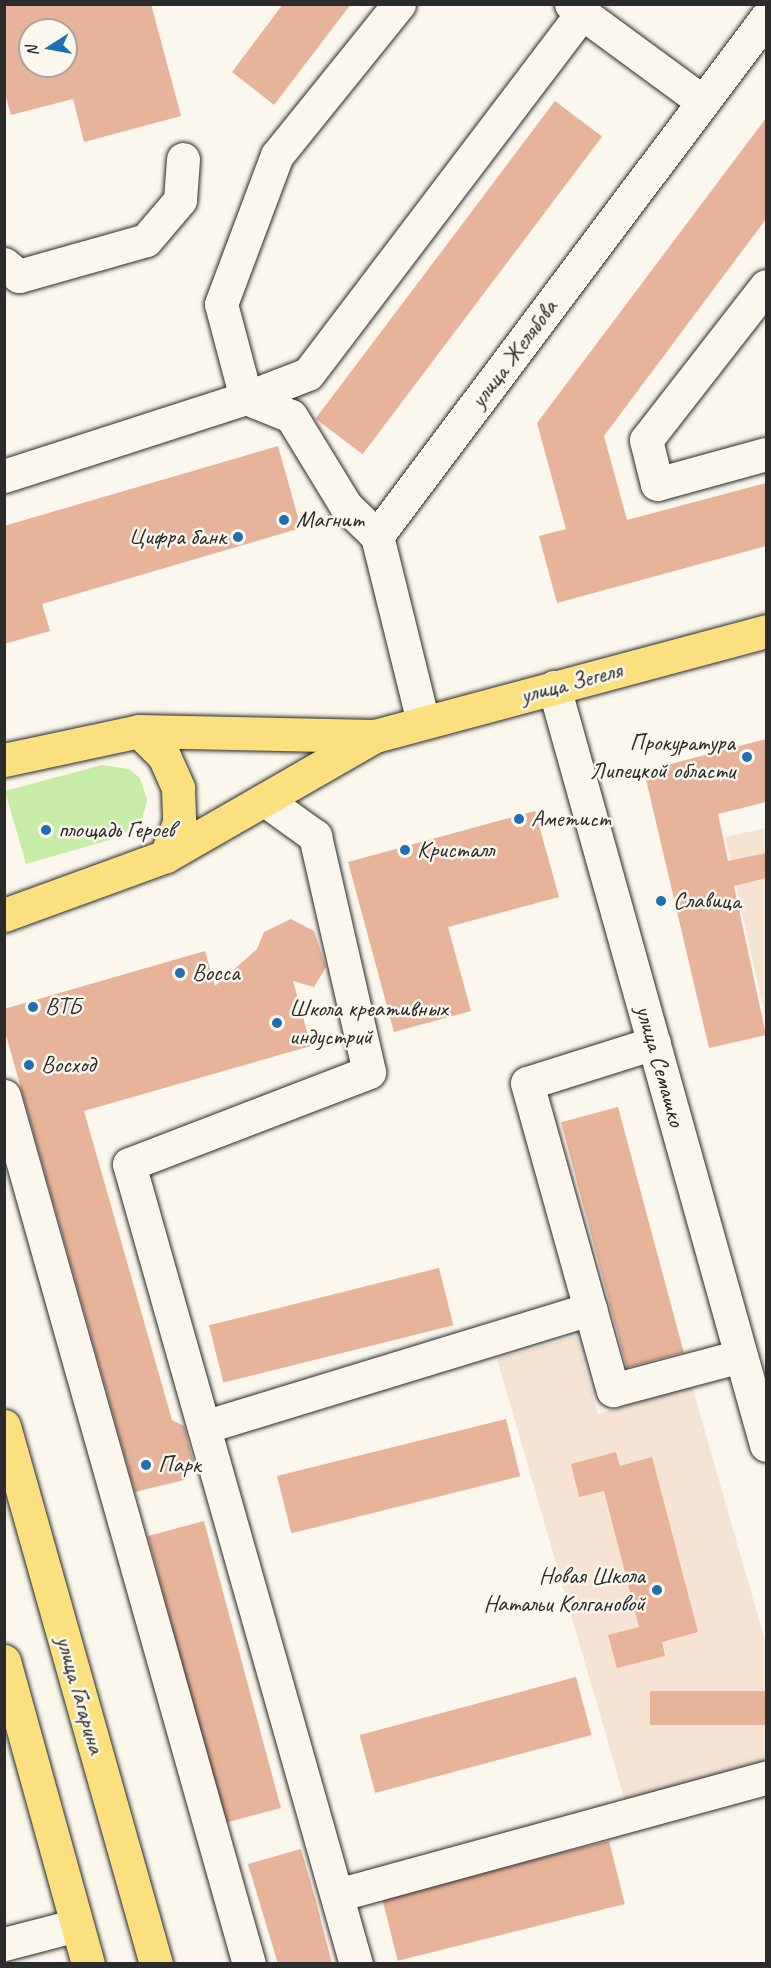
<!DOCTYPE html>
<html>
<head>
<meta charset="utf-8">
<style>
  body { margin:0 }
  #map { position:relative; width:771px; height:1968px; overflow:hidden; background:#fbf7ec; font-family:Caveat,sans-serif }
  div>[style] { position:absolute }
  [style*='--x'] { left:calc(var(--x)*1px); top:calc(var(--y)*1px); width:calc(var(--w)*1px); rotate:calc(var(--a)*1deg) }
  .built>* { inset:0; background:#f5e3d3 }
  .green>* { inset:0; background:#c6eca7 }
  .building>* { inset:0; background:#e7b39a; transform-origin:0 0 }
  .roads { filter:drop-shadow(0 0 2px #2b2b2b) drop-shadow(0 0 2px #2b2b2b) }
  .minor>* { height:33px; margin:-16.5px; padding:0 16.5px; transform-origin:16.5px; border-radius:16.5px; background:#fbf7ec }
  .major>* { height:33px; margin:-16.5px; padding:0 16.5px; transform-origin:16.5px; border-radius:16.5px; background:#fbe080 }
  .dots>* { width:16px; height:16px; translate:-50% -50%; box-sizing:border-box; border:3px solid #fbf7ec; border-radius:50% }
  span { translate:-50% -50%; white-space:nowrap; text-align:center; line-height:1.15; -webkit-text-stroke:5px #fbf7ec; paint-order:stroke }
  .street-label { font-size:24px; color:#2b2b2b }
  .poi-label { font-size:24px; color:#2b2b2b }
  .left { translate:0 -50%; text-align:left }
  .right { translate:-100% -50%; text-align:right }
  .frame { position:absolute; inset:0; border:6px solid #2b2b2b; pointer-events:none }
  .north { position:absolute; left:18px; top:18px; width:60px; height:60px; box-sizing:border-box; background:#fbf7ec; border:2px solid #a8a59f; border-radius:50%; rotate:259deg; font-size:16px; font-weight:700; line-height:24px; text-align:center; color:#2b2b2b }
  .north::after { content:''; display:block; margin:auto; width:21px; height:27px; background:#1f6fb2; clip-path:polygon(50% 0,100% 100%,50% 72%,0 100%) }
</style>
</head>
<body>
<div id="map">
  <div class="built">
    <i style="clip-path:polygon(766px 828px,766px 1021px,725px 837px)"></i>
    <i style="clip-path:polygon(576px 1336px,598px 1414px,692px 1386px,766px 1644px,766px 1760px,625px 1801px,497px 1359px)"></i>
  </div>
  <div class="green">
    <i style="clip-path:polygon(102px 765px,129px 769px,140px 778px,147px 800px,142px 820px,120px 837px,26px 864px,5px 791px)"></i>
  </div>
  <div class="building">
    <i style="clip-path:polygon(evenodd,4px 4px,151px 4px,181px 116px,84px 142px,73px 99px,11px 115px,4px 90px,4px 4px,30px 30px,66px 30px,66px 66px,30px 66px,30px 30px)"></i>
    <i style="clip-path:polygon(283px 4px,351px 4px,274px 105px,232px 72px)"></i>
    <i style="left:555px;top:101px;width:59px;height:398px;rotate:37deg"></i>
    <i style="clip-path:polygon(766px 118px,766px 219px,604px 436px,627px 520px,766px 483px,766px 546px,557px 603px,539px 536px,566px 529px,537px 423px)"></i>
    <i style="clip-path:polygon(278px 446px,301px 528px,42px 604px,50px 631px,4px 644px,4px 526px)"></i>
    <i style="clip-path:polygon(766px 739px,766px 802px,718px 814px,728px 861px,766px 853px,766px 878px,734px 886px,766px 1035px,709px 1048px,644px 771px)"></i>
    <i style="clip-path:polygon(535px 811px,559px 897px,448px 927px,471px 1011px,394px 1032px,348px 862px)"></i>
    <i style="clip-path:polygon(291px 919px,314px 931px,326px 967px,314px 987px,293px 981px,311px 1046px,84px 1111px,172px 1420px,184px 1426px,194px 1464px,184px 1480px,135px 1492px,4px 1028px,4px 1009px,205px 951px,215px 986px,257px 949px,264px 932px)"></i>
    <i style="left:618px;top:1107px;width:254px;height:59px;rotate:75deg"></i>
    <i style="left:439px;top:1268px;width:59px;height:237px;rotate:76deg"></i>
    <i style="left:506px;top:1419px;width:59px;height:236px;rotate:76deg"></i>
    <i style="clip-path:polygon(616px 1452px,620px 1466px,652px 1457px,698px 1632px,662px 1642px,665px 1656px,617px 1668px,608px 1635px,639px 1627px,604px 1491px,579px 1497px,571px 1464px)"></i>
    <i style="left:204px;top:1521px;width:297px;height:58px;rotate:75deg"></i>
    <i style="left:576px;top:1677px;width:60px;height:224px;rotate:75deg"></i>
    <i style="left:766px;top:1691px;width:34px;height:116px;rotate:90deg"></i>
    <i style="left:609px;top:1841px;width:65px;height:234px;rotate:76deg"></i>
    <i style="clip-path:polygon(301px 1849px,316px 1901px,332px 1964px,278px 1964px,248px 1864px)"></i>
  </div>
  <div class="roads">
    <div class="minor">
      <i style="--x:399;--y:4;--w:194;--a:128.9"></i>
      <i style="--x:277;--y:155;--w:159;--a:110.6"></i>
      <i style="--x:221;--y:304;--w:97;--a:75.1"></i>
      <i style="--x:246;--y:398;--w:66;--a:-21.2"></i>
      <i style="--x:308;--y:374;--w:453;--a:-52.8"></i>
      <i style="--x:582;--y:13;--w:14;--a:-141"></i>
      <i style="--x:582;--y:13;--w:150;--a:36.3"></i>
      <i style="--x:4;--y:264;--w:19;--a:39"></i>
      <i style="--x:19;--y:276;--w:132;--a:-15.8"></i>
      <i style="--x:146;--y:240;--w:52;--a:-49.6"></i>
      <i style="--x:180;--y:200;--w:41;--a:-85.8"></i>
      <i style="--x:766;--y:286;--w:195;--a:127.9"></i>
      <i style="--x:646;--y:440;--w:45;--a:76"></i>
      <i style="--x:657;--y:484;--w:113;--a:-15.4"></i>
      <i style="--x:4;--y:476;--w:254;--a:-17.9"></i>
      <i style="--x:246;--y:398;--w:48;--a:21.8"></i>
      <i style="--x:291;--y:416;--w:105;--a:58.6"></i>
      <i style="--x:346;--y:506;--w:43;--a:44.1"></i>
      <i style="--x:377;--y:536;--w:648;--a:-53.09"></i>
      <i style="--x:377;--y:536;--w:192;--a:76.1"></i>
      <i style="--x:554;--y:687;--w:787;--a:74.37"></i>
      <i style="--x:265;--y:800;--w:62;--a:35.8"></i>
      <i style="--x:315;--y:836;--w:242;--a:77.1"></i>
      <i style="--x:369;--y:1072;--w:257;--a:159"></i>
      <i style="--x:129;--y:1164;--w:832;--a:74.16"></i>
      <i style="--x:654;--y:1043;--w:133;--a:162.5"></i>
      <i style="--x:527;--y:1083;--w:319;--a:74.4"></i>
      <i style="--x:613;--y:1390;--w:132;--a:-14.9"></i>
      <i style="--x:4;--y:1096;--w:902;--a:74.24"></i>
      <i style="--x:204;--y:1427;--w:404;--a:-17"></i>
      <i style="--x:337;--y:1895;--w:445;--a:-15.3"></i>
      <i style="--x:4;--y:1944;--w:75;--a:-14.6"></i>
    </div>
    <div class="major">
      <i style="--x:139;--y:731;--w:35;--a:45"></i>
      <i style="--x:164;--y:756;--w:35;--a:66"></i>
      <i style="--x:178;--y:788;--w:35;--a:88"></i>
      <i style="--x:179;--y:823;--w:35;--a:112"></i>
      <i style="--x:4;--y:760;--w:138;--a:-12.1"></i>
      <i style="--x:139;--y:731;--w:236;--a:1.2"></i>
      <i style="--x:4;--y:915;--w:172;--a:-20"></i>
      <i style="--x:166;--y:856;--w:241;--a:-29.9"></i>
      <i style="--x:375;--y:736;--w:405;--a:-15"></i>
      <i style="--x:4;--y:1426;--w:559;--a:74.22"></i>
      <i style="--x:4;--y:1661;--w:314;--a:74.5"></i>
    </div>
  </div>
  <div class="dots">
    <i style="left:284px;top:520px;background:#1f6fb2"></i>
    <i style="left:238px;top:537px;background:#1f6fb2"></i>
    <i style="left:747px;top:757px;background:#1f6fb2"></i>
    <i style="left:519px;top:819px;background:#1f6fb2"></i>
    <i style="left:46px;top:830px;background:#1f6fb2"></i>
    <i style="left:405px;top:850px;background:#1f6fb2"></i>
    <i style="left:661px;top:901px;background:#1f6fb2"></i>
    <i style="left:180px;top:973px;background:#1f6fb2"></i>
    <i style="left:33px;top:1007px;background:#1f6fb2"></i>
    <i style="left:277px;top:1023px;background:#1f6fb2"></i>
    <i style="left:29px;top:1065px;background:#1f6fb2"></i>
    <i style="left:146px;top:1465px;background:#1f6fb2"></i>
    <i style="left:657px;top:1590px;background:#1f6fb2"></i>
  </div>
  <div class="street-label">
    <span style="left:514px;top:354px;rotate:-53deg">улица Желябова</span>
    <span style="left:571px;top:683px;rotate:-15deg">улица Зегеля</span>
    <span style="left:660px;top:1066px;rotate:74deg">улица Семашко</span>
    <span style="left:80px;top:1695px;rotate:74deg">улица Гагарина</span>
  </div>
  <div class="poi-label">
    <span class="left" style="left:296px;top:520px">Магнит</span>
    <span class="right" style="left:226px;top:537px">Цифра банк</span>
    <span class="right" style="left:735px;top:757px">Прокуратура<br>Липецкой области</span>
    <span class="left" style="left:531px;top:819px">Аметист</span>
    <span class="left" style="left:58px;top:830px">площадь Героев</span>
    <span class="left" style="left:417px;top:850px">Кристалл</span>
    <span class="left" style="left:673px;top:901px">Славица</span>
    <span class="left" style="left:192px;top:973px">Bocca</span>
    <span class="left" style="left:45px;top:1007px">ВТБ</span>
    <span class="left" style="left:289px;top:1023px">Школа креативных<br>индустрий</span>
    <span class="left" style="left:41px;top:1065px">Восход</span>
    <span class="left" style="left:158px;top:1465px">Парк</span>
    <span class="right" style="left:645px;top:1590px">Новая Школа<br>Натальи Колгановой</span>
  </div>
  <div class="frame"></div>
  <div class="north">N</div>
</div>
</body>
</html>
